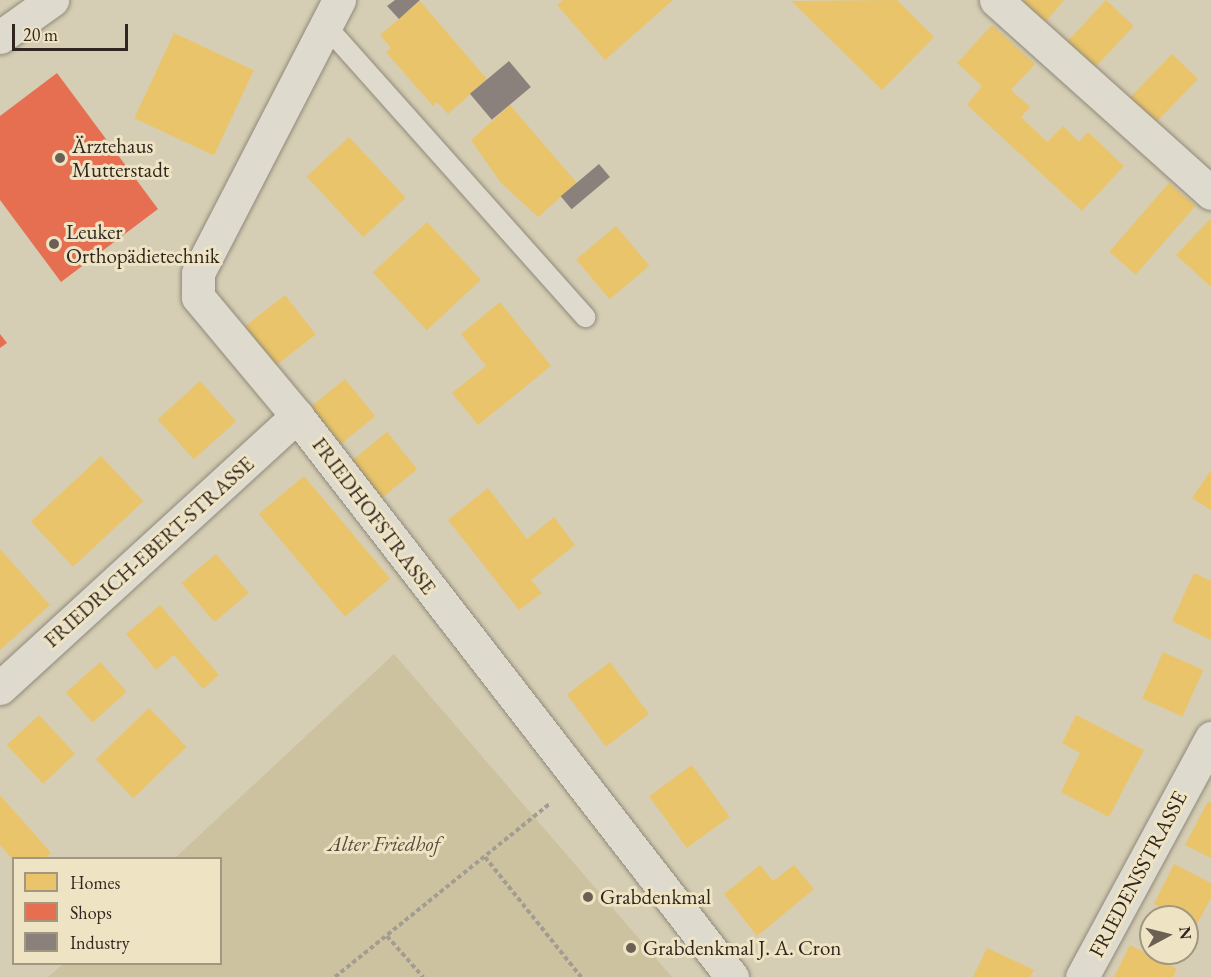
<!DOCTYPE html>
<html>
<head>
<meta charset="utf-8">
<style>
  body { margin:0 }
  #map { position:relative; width:1211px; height:977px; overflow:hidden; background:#d6ceb4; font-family:"EB Garamond",serif }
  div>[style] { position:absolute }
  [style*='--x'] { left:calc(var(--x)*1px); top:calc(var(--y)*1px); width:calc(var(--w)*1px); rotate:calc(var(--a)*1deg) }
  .green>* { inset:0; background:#cdc29f }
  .homes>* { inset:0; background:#e9c46a; transform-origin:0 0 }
  .shops>* { inset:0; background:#e76f51 }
  .industry>* { inset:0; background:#8a817c; transform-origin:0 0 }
  .path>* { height:4px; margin-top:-2px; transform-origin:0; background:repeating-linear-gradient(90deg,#a19d92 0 4.5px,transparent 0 7.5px) }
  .roads { filter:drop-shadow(0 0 2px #8f897a) drop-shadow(0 0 2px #8f897a) }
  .lane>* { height:20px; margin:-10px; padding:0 10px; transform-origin:10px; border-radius:10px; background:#dedbce }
  .street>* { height:33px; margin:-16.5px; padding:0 16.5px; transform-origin:16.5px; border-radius:16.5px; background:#dedbce }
  .secondary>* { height:33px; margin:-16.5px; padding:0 16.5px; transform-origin:16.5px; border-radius:16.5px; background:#dedbce }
  .dots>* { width:16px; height:16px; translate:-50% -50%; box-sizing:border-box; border:3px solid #eee4c4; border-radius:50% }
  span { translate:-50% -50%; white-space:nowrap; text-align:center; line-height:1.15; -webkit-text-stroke:6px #eee4c4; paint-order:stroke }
  .poi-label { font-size:21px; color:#312520 }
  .left { translate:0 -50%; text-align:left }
  .street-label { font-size:21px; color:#312520 }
  .park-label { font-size:21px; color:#564a3c; font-style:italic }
  .legend { position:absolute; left:12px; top:857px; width:210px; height:108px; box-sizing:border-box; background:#eee4c4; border:2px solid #a29882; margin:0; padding:8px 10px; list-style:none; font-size:18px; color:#312520 }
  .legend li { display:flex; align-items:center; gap:12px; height:30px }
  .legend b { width:30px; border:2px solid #a29882 }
  .north { position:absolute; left:1139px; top:905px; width:60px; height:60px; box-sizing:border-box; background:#eee4c4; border:2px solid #a29882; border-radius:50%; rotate:83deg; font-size:16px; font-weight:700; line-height:24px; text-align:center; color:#312520 }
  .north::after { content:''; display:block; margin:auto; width:21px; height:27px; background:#6b6054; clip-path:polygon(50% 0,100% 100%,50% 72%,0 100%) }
  .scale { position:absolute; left:12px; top:24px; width:116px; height:27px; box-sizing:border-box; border:3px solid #312520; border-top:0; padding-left:8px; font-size:18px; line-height:21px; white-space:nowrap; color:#312520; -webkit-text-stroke:4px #eee4c4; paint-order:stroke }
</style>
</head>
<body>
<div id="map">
  <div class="green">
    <i style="clip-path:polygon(394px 654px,672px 977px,48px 977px,63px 964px,220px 964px,220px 858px,175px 858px)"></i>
  </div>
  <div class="homes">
    <i style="clip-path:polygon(563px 0,673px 0,605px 60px,557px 5px)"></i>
    <i style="clip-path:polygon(897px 0,934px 37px,882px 90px,791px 1px)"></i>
    <i style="clip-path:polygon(1025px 0,1064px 0,1039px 30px,1016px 11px)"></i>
    <i style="left:1106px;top:0;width:38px;height:64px;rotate:43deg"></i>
    <i style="clip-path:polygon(420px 1px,487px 79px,448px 114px,437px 102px,433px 106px,386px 52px,391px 48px,380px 35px)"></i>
    <i style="clip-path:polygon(992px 25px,1035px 64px,1011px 90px,1030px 107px,1021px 117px,1047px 142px,1063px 126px,1079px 142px,1088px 132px,1124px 166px,1082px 211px,967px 105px,982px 86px,957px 63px)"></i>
    <i style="left:174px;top:33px;width:88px;height:94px;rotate:25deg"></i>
    <i style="left:1172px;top:54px;width:36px;height:69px;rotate:44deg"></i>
    <i style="clip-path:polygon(510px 105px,577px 183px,538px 217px,501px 183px,471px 140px)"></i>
    <i style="left:349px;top:137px;width:83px;height:58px;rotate:47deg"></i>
    <i style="left:1169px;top:183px;width:35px;height:91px;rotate:41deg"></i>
    <i style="clip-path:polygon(1210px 219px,1211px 220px,1211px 287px,1176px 255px)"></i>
    <i style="left:427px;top:222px;width:79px;height:74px;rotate:47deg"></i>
    <i style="left:616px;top:226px;width:52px;height:52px;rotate:50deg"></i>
    <i style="left:285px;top:295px;width:50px;height:53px;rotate:52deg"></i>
    <i style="clip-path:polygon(500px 302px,551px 366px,478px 425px,452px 393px,486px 366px,461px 334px)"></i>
    <i style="left:345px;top:379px;width:48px;height:46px;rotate:51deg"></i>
    <i style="left:200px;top:381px;width:54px;height:57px;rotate:48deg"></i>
    <i style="left:387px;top:432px;width:48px;height:46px;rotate:51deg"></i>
    <i style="left:101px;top:456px;width:62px;height:96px;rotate:47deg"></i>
    <i style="clip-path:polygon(1211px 470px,1211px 510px,1192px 498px)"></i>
    <i style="left:304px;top:476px;width:134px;height:59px;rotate:50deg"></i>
    <i style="clip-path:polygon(488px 488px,527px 539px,554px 517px,575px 545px,531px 580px,542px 593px,519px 610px,448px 520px)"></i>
    <i style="clip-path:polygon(0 549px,50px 605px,0 650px)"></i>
    <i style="left:216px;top:554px;width:51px;height:45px;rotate:50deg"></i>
    <i style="clip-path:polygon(1194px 573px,1211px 581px,1211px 640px,1172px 621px)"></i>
    <i style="clip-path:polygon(160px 605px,219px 675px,203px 689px,174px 655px,156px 670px,126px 634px)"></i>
    <i style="left:1163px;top:652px;width:44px;height:51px;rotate:24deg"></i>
    <i style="left:100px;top:662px;width:40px;height:46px;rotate:48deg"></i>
    <i style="left:610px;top:662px;width:65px;height:54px;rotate:53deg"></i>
    <i style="left:149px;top:708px;width:54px;height:74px;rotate:46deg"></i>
    <i style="left:39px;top:715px;width:53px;height:44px;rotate:47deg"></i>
    <i style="clip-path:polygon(1076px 715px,1144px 750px,1109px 817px,1061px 792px,1080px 753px,1062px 743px)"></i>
    <i style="left:692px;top:765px;width:64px;height:53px;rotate:54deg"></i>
    <i style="clip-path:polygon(0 795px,51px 853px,45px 858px,14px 861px,0 845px)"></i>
    <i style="clip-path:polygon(1208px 801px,1211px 803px,1211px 858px,1185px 845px)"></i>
    <i style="clip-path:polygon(1174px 864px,1211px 883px,1211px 898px,1196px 926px,1154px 904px)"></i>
    <i style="clip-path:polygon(760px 865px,773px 881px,794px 865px,814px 889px,757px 936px,724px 894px)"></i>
    <i style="clip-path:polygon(1130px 945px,1177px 969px,1173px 977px,1114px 977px)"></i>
    <i style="clip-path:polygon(987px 948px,1034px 970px,1030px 977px,973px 977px)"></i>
  </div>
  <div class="shops">
    <i style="clip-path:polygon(57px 73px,158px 209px,61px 282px,0 200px,0 116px)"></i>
    <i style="clip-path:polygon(0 334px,7px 343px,0 348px)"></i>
  </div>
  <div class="industry">
    <i style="clip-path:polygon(395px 0,420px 0,399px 19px,387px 6px)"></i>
    <i style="left:509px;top:61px;width:34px;height:51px;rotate:50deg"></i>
    <i style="left:599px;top:164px;width:17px;height:50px;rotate:50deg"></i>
  </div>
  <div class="path">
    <i style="--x:485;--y:857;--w:154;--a:51.3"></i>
    <i style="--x:387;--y:936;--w:55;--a:48.7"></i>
    <i style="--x:335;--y:977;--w:277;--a:-38.9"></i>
  </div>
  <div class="roads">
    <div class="lane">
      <i style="--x:326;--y:26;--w:390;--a:48.3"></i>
    </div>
    <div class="street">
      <i style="--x:339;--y:0;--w:307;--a:117.3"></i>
      <i style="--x:198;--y:273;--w:24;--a:90"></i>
      <i style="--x:198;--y:297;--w:155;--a:50.2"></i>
      <i style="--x:297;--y:416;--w:710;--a:52.21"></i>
      <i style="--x:996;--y:0;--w:289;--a:41.9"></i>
      <i style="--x:0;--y:688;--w:403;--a:-42.5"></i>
      <i style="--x:1082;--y:977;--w:272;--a:-61.6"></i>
    </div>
    <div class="secondary">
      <i style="--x:0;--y:37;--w:64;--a:-35.4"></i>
    </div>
  </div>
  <div class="dots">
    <i style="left:60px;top:158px;background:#6b6054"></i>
    <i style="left:54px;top:244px;background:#6b6054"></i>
    <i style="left:588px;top:897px;background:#6b6054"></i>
    <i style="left:631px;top:948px;background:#6b6054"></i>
  </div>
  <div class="poi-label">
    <span class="left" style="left:72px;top:158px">Ärztehaus<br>Mutterstadt</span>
    <span class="left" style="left:66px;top:244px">Leuker<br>Orthopädietechnik</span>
    <span class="left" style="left:600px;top:897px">Grabdenkmal</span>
    <span class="left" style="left:643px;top:948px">Grabdenkmal J. A. Cron</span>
  </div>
  <div class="street-label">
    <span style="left:374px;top:516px;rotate:53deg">FRIEDHOFSTRASSE</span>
    <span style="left:149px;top:552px;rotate:-42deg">FRIEDRICH-EBERT-STRASSE</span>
    <span style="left:1138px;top:874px;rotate:-62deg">FRIEDENSSTRASSE</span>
  </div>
  <div class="park-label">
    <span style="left:384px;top:844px">Alter Friedhof</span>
  </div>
  <ul class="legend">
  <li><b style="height:16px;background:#e9c46a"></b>Homes</li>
  <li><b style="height:16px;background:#e76f51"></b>Shops</li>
  <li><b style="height:16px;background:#8a817c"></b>Industry</li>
  </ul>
  <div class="north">N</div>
  <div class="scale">20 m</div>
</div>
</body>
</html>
